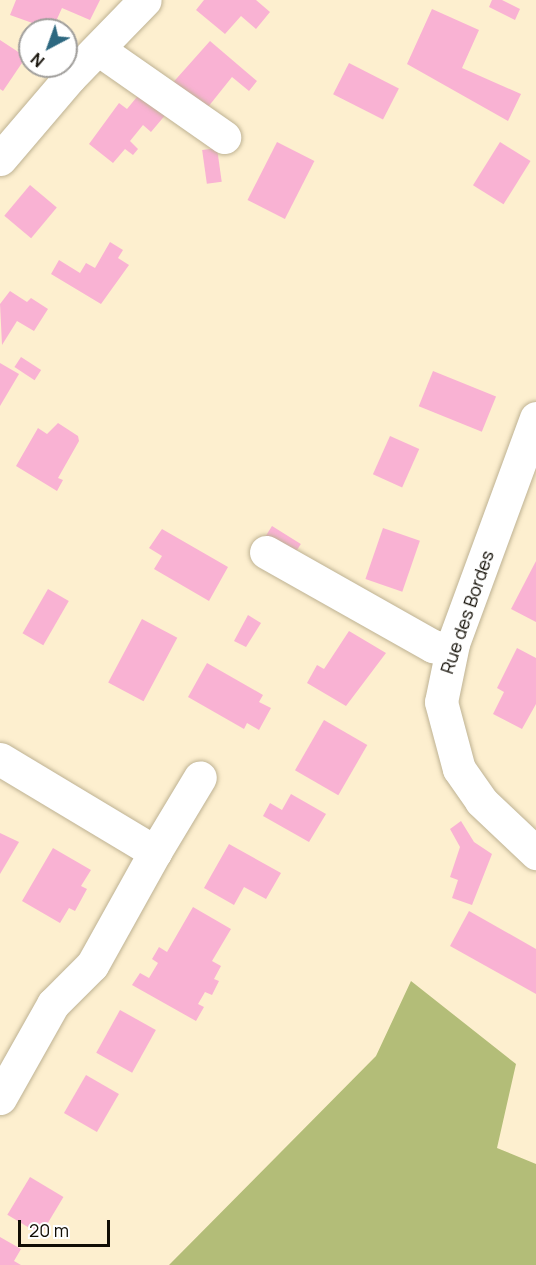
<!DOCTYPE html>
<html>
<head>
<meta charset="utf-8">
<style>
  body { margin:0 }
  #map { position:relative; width:536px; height:1265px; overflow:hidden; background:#fdefcf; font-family:Manrope,sans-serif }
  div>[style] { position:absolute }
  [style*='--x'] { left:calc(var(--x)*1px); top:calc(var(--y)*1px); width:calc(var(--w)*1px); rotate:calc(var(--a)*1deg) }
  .forest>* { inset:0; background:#b3bd78 }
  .building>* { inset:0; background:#f9b2d3; transform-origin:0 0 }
  .roads { filter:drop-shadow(0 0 2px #beb293) drop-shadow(0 0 2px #beb293) }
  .minor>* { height:33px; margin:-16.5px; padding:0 16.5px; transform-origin:16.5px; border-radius:16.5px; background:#fff }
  span { translate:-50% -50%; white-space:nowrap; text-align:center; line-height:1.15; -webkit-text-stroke:6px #fff; paint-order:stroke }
  .street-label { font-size:18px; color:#110d04 }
  .north { position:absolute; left:18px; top:18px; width:60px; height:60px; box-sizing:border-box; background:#fff; border:2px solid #a09e9b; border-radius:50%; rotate:221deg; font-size:16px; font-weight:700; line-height:24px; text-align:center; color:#110d04 }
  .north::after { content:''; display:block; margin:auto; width:21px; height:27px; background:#2d6880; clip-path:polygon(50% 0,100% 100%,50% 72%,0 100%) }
  .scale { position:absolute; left:18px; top:1220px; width:92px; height:27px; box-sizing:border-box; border:3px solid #110d04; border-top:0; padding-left:8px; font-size:18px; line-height:21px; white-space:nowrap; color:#110d04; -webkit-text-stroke:4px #fff; paint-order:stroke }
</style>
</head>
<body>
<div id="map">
  <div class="forest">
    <i style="clip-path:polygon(411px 981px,516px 1064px,497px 1148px,536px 1164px,536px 1265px,169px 1265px,376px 1056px)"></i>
  </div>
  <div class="building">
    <i style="clip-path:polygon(16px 0,100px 0,90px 20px,62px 8px,52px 30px,10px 15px)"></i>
    <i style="clip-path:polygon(204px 0,256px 0,270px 12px,256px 29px,241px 16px,225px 34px,196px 10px)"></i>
    <i style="clip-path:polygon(492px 0,502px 0,520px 9px,515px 20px,489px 7px)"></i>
    <i style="clip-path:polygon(432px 9px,479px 30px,462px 68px,521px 94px,508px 121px,407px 64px)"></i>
    <i style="clip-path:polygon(0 40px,26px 57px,3px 91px,0 89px)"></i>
    <i style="clip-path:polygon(210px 41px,257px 81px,249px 91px,232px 77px,204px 112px,169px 87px)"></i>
    <i style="left:349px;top:63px;width:56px;height:35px;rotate:27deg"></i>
    <i style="clip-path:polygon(141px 92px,167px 113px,151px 132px,143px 125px,130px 141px,138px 149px,133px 155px,125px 149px,113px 163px,89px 144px,119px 103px,127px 109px)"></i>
    <i style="left:277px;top:142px;width:42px;height:65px;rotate:27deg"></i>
    <i style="left:500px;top:142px;width:36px;height:51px;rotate:32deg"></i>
    <i style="left:217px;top:148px;width:34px;height:15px;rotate:82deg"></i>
    <i style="left:30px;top:185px;width:35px;height:40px;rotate:40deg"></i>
    <i style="clip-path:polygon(110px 242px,123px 250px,118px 258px,129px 265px,101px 304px,51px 274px,59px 260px,80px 273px,86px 263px,95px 268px)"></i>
    <i style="clip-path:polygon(10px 291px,27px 302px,31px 298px,48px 309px,34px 331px,17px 321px,2px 345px,0 304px)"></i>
    <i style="left:21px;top:357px;width:24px;height:12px;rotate:33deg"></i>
    <i style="clip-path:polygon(0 363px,19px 374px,0 406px)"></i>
    <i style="left:433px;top:371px;width:68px;height:38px;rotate:22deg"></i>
    <i style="clip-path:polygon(58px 423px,78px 436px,79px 441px,58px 478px,63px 480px,57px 491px,16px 466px,38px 428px,47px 434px)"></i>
    <i style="left:390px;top:436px;width:32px;height:42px;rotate:24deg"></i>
    <i style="left:272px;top:526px;width:34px;height:16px;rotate:32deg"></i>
    <i style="left:383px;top:528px;width:39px;height:54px;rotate:19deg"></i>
    <i style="clip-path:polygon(162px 529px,228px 567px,209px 601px,154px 569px,162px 556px,149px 548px)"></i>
    <i style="clip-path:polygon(536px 561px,536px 622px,511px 609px)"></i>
    <i style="left:48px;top:589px;width:24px;height:51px;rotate:30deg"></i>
    <i style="clip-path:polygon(248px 615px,261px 623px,246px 647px,234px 641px)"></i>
    <i style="left:142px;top:619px;width:40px;height:72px;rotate:28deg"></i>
    <i style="clip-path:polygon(349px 631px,386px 653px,346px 706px,307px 683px,317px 665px,324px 669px)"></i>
    <i style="clip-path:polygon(517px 648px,536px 658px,536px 704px,522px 729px,493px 714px,504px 692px,497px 688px)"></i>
    <i style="clip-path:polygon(207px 663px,263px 695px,259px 702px,271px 708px,259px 730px,247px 723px,244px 729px,188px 697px)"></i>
    <i style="left:324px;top:720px;width:50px;height:58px;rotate:30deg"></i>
    <i style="clip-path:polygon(291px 794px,326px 814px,309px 842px,263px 816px,270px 803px,282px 810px)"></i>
    <i style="clip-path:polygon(461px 821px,474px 842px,492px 854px,472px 905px,452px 898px,458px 880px,450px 877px,460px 847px,450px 829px)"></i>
    <i style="clip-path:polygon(0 833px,19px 842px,0 874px)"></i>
    <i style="clip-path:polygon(229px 844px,281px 873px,266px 899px,244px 887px,234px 905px,204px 888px)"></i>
    <i style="clip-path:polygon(53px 848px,91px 870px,81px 886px,87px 889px,75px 911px,69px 908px,60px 923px,22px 901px)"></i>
    <i style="clip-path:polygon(193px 907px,231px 929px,212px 961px,221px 966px,214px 979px,219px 981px,212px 995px,205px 992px,198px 1004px,204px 1007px,196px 1021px,132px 985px,140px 973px,149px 978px,158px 963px,152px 959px,159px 947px,167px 952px)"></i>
    <i style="clip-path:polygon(469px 911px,536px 949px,536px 994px,450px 946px)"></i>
    <i style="left:120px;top:1010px;width:41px;height:49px;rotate:29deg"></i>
    <i style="left:86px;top:1075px;width:38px;height:44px;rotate:30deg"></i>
    <i style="left:30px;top:1177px;width:39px;height:44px;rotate:31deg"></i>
    <i style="clip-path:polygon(0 1237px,21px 1249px,14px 1261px,21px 1265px,0 1265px)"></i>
  </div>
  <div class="roads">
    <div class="minor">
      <i style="--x:98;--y:49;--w:154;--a:34.9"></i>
      <i style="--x:0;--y:159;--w:108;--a:-49.5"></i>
      <i style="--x:70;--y:77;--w:107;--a:-45.8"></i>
      <i style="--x:536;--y:418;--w:241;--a:110.2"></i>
      <i style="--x:453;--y:644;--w:59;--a:101.7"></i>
      <i style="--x:441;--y:702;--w:69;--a:75"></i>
      <i style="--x:459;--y:769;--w:39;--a:55"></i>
      <i style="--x:481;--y:801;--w:76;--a:43.4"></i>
      <i style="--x:266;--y:552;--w:192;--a:29.4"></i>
      <i style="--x:433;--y:646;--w:18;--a:13"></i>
      <i style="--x:0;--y:759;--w:181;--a:31"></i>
      <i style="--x:155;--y:852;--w:129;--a:119.1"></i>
      <i style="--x:92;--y:965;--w:55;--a:135"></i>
      <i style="--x:53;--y:1004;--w:108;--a:119.4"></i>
      <i style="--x:155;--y:852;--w:87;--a:-59"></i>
    </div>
  </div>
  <div class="street-label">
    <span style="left:467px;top:612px;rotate:-71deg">Rue des Bordes</span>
  </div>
  <div class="north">N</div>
  <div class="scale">20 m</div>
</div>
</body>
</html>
